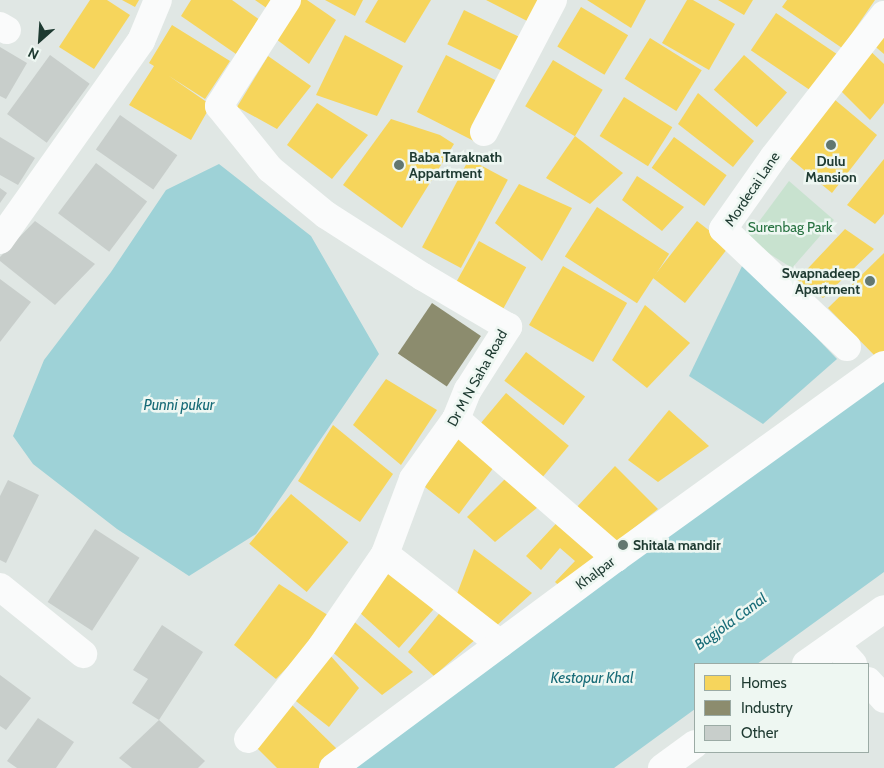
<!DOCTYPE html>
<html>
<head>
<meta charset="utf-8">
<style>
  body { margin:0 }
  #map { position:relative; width:884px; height:768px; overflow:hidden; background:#e0e7e4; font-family:Cabin,sans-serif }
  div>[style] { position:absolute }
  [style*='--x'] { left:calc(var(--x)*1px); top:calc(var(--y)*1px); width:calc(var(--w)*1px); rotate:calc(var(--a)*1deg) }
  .green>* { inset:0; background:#c8e2cf }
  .water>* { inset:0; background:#9ed2d7 }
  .homes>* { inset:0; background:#f6d55c; transform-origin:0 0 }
  .industry>* { inset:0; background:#8c8c6e; transform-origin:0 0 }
  .building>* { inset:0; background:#c8cecb; transform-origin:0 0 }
  .street>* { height:28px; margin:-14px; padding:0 14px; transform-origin:14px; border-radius:14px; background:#fafbfb }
  .dots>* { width:14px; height:14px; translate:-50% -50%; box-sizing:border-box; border:2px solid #eef7f2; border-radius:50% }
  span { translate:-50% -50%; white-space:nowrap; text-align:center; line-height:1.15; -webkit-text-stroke:5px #eef7f2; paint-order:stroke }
  .poi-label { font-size:14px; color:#1e3a31; font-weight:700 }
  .left { translate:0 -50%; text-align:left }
  .right { translate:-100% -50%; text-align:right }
  .street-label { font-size:14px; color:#1e3a31 }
  .park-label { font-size:14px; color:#277241 }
  .water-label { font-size:15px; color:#176b77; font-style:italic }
  .legend { position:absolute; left:694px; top:663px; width:175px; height:90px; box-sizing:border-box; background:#eef7f2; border:1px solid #9baba5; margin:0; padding:6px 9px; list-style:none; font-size:15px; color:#1e3a31 }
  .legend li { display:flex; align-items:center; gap:10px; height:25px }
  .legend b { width:25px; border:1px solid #9baba5 }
  .north { position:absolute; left:15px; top:15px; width:50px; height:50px; -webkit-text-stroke:4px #eef7f2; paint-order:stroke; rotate:206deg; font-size:14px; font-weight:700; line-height:20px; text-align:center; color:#1e3a31 }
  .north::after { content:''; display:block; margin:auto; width:18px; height:22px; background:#1e3a31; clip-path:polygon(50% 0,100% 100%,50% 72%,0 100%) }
</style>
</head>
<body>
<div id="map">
  <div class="green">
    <i style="clip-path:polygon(789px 181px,834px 220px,792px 268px,746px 239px)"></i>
  </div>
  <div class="water">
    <i style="clip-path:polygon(219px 164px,311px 236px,379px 354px,256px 534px,189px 576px,117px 529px,33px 464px,13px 436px,44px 360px,111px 272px,166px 190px)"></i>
    <i style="clip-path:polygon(744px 262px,837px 359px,763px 424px,689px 376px)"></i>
    <i style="clip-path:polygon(884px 368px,884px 572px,757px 664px,695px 664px,695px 709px,614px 768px,319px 768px)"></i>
  </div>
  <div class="homes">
    <i style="clip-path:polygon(90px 0,107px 0,130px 15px,94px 69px,59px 47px)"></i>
    <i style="clip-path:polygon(122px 0,139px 0,135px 7px)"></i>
    <i style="clip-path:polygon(191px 0,232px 0,260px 20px,236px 54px,181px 16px)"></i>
    <i style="clip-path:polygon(255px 0,274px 0,268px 9px)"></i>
    <i style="clip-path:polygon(301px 0,307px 0,336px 20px,309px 64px,276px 39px)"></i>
    <i style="clip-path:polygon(325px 0,363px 0,355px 16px)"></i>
    <i style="clip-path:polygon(378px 0,431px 0,405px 43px,365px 22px)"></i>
    <i style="clip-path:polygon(486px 0,545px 0,533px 24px)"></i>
    <i style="clip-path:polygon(587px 0,646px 0,631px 28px)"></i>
    <i style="clip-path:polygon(687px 0,693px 0,735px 24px,709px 70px,662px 43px)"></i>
    <i style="clip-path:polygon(718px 0,753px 0,744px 15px)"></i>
    <i style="clip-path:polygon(787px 0,875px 0,842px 48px,782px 7px)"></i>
    <i style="left:581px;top:7px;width:55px;height:46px;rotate:31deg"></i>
    <i style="left:464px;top:10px;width:67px;height:38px;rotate:26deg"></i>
    <i style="left:776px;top:13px;width:77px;height:45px;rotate:34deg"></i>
    <i style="clip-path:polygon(172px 25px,230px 61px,205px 99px,169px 76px,211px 105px,191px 140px,129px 105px,154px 66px,149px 63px)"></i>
    <i style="clip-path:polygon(884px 29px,884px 54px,871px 43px)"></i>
    <i style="clip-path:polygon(345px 35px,403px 66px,377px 116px,316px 95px)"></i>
    <i style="left:650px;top:38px;width:61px;height:48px;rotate:32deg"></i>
    <i style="clip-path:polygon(865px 46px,884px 64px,884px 103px,870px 120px,837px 87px)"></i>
    <i style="left:446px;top:55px;width:65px;height:64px;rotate:27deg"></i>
    <i style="left:744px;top:55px;width:57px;height:46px;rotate:41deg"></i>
    <i style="clip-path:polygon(268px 56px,311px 86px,277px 129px,237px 107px)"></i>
    <i style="left:553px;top:60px;width:58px;height:54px;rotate:31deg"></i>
    <i style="clip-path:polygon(698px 93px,754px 141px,733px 167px,678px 124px)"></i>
    <i style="clip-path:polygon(828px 94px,877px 135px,832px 193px,787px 156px)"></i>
    <i style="left:624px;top:97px;width:57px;height:46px;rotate:32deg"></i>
    <i style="clip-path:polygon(317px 103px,368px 135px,332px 179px,287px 145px)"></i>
    <i style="clip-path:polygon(391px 119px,440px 135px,454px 144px,402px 228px,343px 185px)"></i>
    <i style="clip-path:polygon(575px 136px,623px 173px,590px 204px,546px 178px)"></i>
    <i style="left:674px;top:137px;width:65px;height:38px;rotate:36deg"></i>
    <i style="left:469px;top:159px;width:44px;height:100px;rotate:28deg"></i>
    <i style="clip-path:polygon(884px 159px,884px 214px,875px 224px,847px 205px)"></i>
    <i style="clip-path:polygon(637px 176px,684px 207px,662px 231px,622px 200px)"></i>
    <i style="clip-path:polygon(519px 184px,572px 208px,542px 261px,495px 223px)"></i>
    <i style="left:597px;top:207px;width:86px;height:59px;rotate:33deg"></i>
    <i style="left:697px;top:221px;width:41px;height:72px;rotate:38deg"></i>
    <i style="clip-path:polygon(845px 229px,874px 249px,823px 298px,797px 280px)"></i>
    <i style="left:479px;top:241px;width:54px;height:48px;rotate:29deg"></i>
    <i style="clip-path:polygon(884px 253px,884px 351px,877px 358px,828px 308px)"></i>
    <i style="left:563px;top:266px;width:74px;height:68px;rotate:30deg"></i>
    <i style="clip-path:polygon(645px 305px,690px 343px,647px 388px,612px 360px)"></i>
    <i style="left:526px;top:352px;width:74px;height:36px;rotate:37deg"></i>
    <i style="clip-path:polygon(386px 379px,437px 410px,401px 465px,353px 425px)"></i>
    <i style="left:506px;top:393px;width:82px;height:42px;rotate:40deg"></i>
    <i style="clip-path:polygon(669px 410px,709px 446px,658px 482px,628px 460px)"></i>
    <i style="clip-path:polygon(333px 425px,393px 474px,360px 522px,298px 481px)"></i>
    <i style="clip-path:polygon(462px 431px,497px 463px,459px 514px,425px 487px)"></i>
    <i style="clip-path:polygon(615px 466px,658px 509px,614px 544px,575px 509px)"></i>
    <i style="clip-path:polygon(509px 475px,543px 503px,495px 542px,467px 517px)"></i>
    <i style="left:291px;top:494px;width:75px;height:65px;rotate:40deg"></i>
    <i style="clip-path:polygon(564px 515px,604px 552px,566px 592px,555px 582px,575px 561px,560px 548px,541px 570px,526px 556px)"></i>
    <i style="clip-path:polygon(474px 549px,532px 593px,494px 628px,455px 599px)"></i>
    <i style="clip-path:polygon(385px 554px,441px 601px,399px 648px,359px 612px)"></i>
    <i style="clip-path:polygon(279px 584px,334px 619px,276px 679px,234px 645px)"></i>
    <i style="clip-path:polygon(442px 610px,477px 638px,434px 676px,408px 652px)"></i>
    <i style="clip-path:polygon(351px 619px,413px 672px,382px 695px,329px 649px)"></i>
    <i style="clip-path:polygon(322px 646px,359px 688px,329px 727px,292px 698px)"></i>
    <i style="clip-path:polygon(285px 698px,338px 750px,320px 768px,277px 768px,248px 739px)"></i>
  </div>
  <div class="industry">
    <i style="left:432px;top:303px;width:59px;height:61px;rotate:34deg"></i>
  </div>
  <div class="building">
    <i style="clip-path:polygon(0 47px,27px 63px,6px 99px,0 96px)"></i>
    <i style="left:50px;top:55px;width:49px;height:73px;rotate:36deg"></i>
    <i style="left:120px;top:115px;width:70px;height:42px;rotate:35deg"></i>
    <i style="clip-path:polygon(0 137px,35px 158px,18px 185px,0 175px)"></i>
    <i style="left:96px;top:163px;width:64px;height:63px;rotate:37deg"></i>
    <i style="clip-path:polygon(0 188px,7px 193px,0 203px)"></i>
    <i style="clip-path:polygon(35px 221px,95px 264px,55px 305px,0 261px,0 257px)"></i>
    <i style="clip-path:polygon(0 279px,31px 302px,0 342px)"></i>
    <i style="clip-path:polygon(8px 480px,39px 495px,6px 563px,0 560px,0 496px)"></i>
    <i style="left:95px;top:529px;width:53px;height:87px;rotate:33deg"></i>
    <i style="clip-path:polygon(162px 625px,203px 652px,159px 720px,132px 703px,148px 679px,133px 670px)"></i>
    <i style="clip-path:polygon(0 675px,31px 698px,6px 730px,0 726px)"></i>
    <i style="clip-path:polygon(38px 718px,74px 742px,56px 768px,17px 768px,7px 761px)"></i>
    <i style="clip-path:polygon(159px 720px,205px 761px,198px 768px,132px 768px,119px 758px)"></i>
  </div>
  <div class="street">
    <i style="--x:0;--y:26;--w:8;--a:30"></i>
    <i style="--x:484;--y:132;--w:149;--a:-62.4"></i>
    <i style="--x:0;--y:240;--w:244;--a:-54.7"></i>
    <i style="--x:141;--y:41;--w:44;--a:-67.5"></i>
    <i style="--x:847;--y:347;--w:171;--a:-136.4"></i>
    <i style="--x:723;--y:229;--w:87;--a:-54.8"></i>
    <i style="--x:773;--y:158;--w:181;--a:-52.2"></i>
    <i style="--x:456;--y:419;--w:212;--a:41"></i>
    <i style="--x:385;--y:554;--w:146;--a:38"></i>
    <i style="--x:0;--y:587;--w:107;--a:38.9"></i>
    <i style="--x:835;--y:644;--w:27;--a:48"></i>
    <i style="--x:806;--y:664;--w:95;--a:-35.2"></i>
    <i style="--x:868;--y:681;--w:24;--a:48"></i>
    <i style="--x:248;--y:739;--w:119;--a:-51.5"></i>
    <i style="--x:322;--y:646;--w:112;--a:-55.6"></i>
    <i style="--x:385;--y:554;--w:80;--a:-69.5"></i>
    <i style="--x:413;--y:479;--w:74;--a:-54.4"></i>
    <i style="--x:456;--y:419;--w:31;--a:-68"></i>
    <i style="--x:468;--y:390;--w:75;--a:-57.6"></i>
    <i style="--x:508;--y:327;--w:99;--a:-149.5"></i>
    <i style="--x:423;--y:277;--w:115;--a:-147.4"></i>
    <i style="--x:326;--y:215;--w:72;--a:-140.6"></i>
    <i style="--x:270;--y:169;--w:81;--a:-129"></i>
    <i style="--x:219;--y:106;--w:126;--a:-57.3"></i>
    <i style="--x:333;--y:768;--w:352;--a:-36.6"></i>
    <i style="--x:616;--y:558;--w:330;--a:-35.8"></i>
    <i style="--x:662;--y:768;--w:41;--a:-36"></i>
  </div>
  <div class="dots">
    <i style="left:831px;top:145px;background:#627770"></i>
    <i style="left:399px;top:165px;background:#627770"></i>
    <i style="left:870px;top:281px;background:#627770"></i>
    <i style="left:623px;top:545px;background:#627770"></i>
  </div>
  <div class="poi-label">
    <span class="left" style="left:409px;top:165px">Baba Taraknath<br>Appartment</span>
    <span style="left:831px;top:169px">Dulu<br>Mansion</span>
    <span class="right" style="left:860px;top:281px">Swapnadeep<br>Apartment</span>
    <span class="left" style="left:633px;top:545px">Shitala mandir</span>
  </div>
  <div class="street-label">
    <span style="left:752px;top:189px;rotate:-56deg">Mordecai Lane</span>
    <span style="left:477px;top:378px;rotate:-61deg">Dr M N Saha Road</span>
    <span style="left:595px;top:573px;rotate:-37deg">Khalpar</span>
  </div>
  <div class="park-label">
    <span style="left:790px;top:227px">Surenbag Park</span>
  </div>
  <div class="water-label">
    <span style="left:179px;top:406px">Punni pukur</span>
    <span style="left:731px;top:622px;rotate:-36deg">Bagjola Canal</span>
    <span style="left:592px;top:679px">Kestopur Khal</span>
  </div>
  <ul class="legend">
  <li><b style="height:14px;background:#f6d55c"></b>Homes</li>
  <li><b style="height:14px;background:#8c8c6e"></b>Industry</li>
  <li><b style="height:14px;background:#c8cecb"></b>Other</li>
  </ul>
  <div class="north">N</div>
</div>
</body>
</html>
